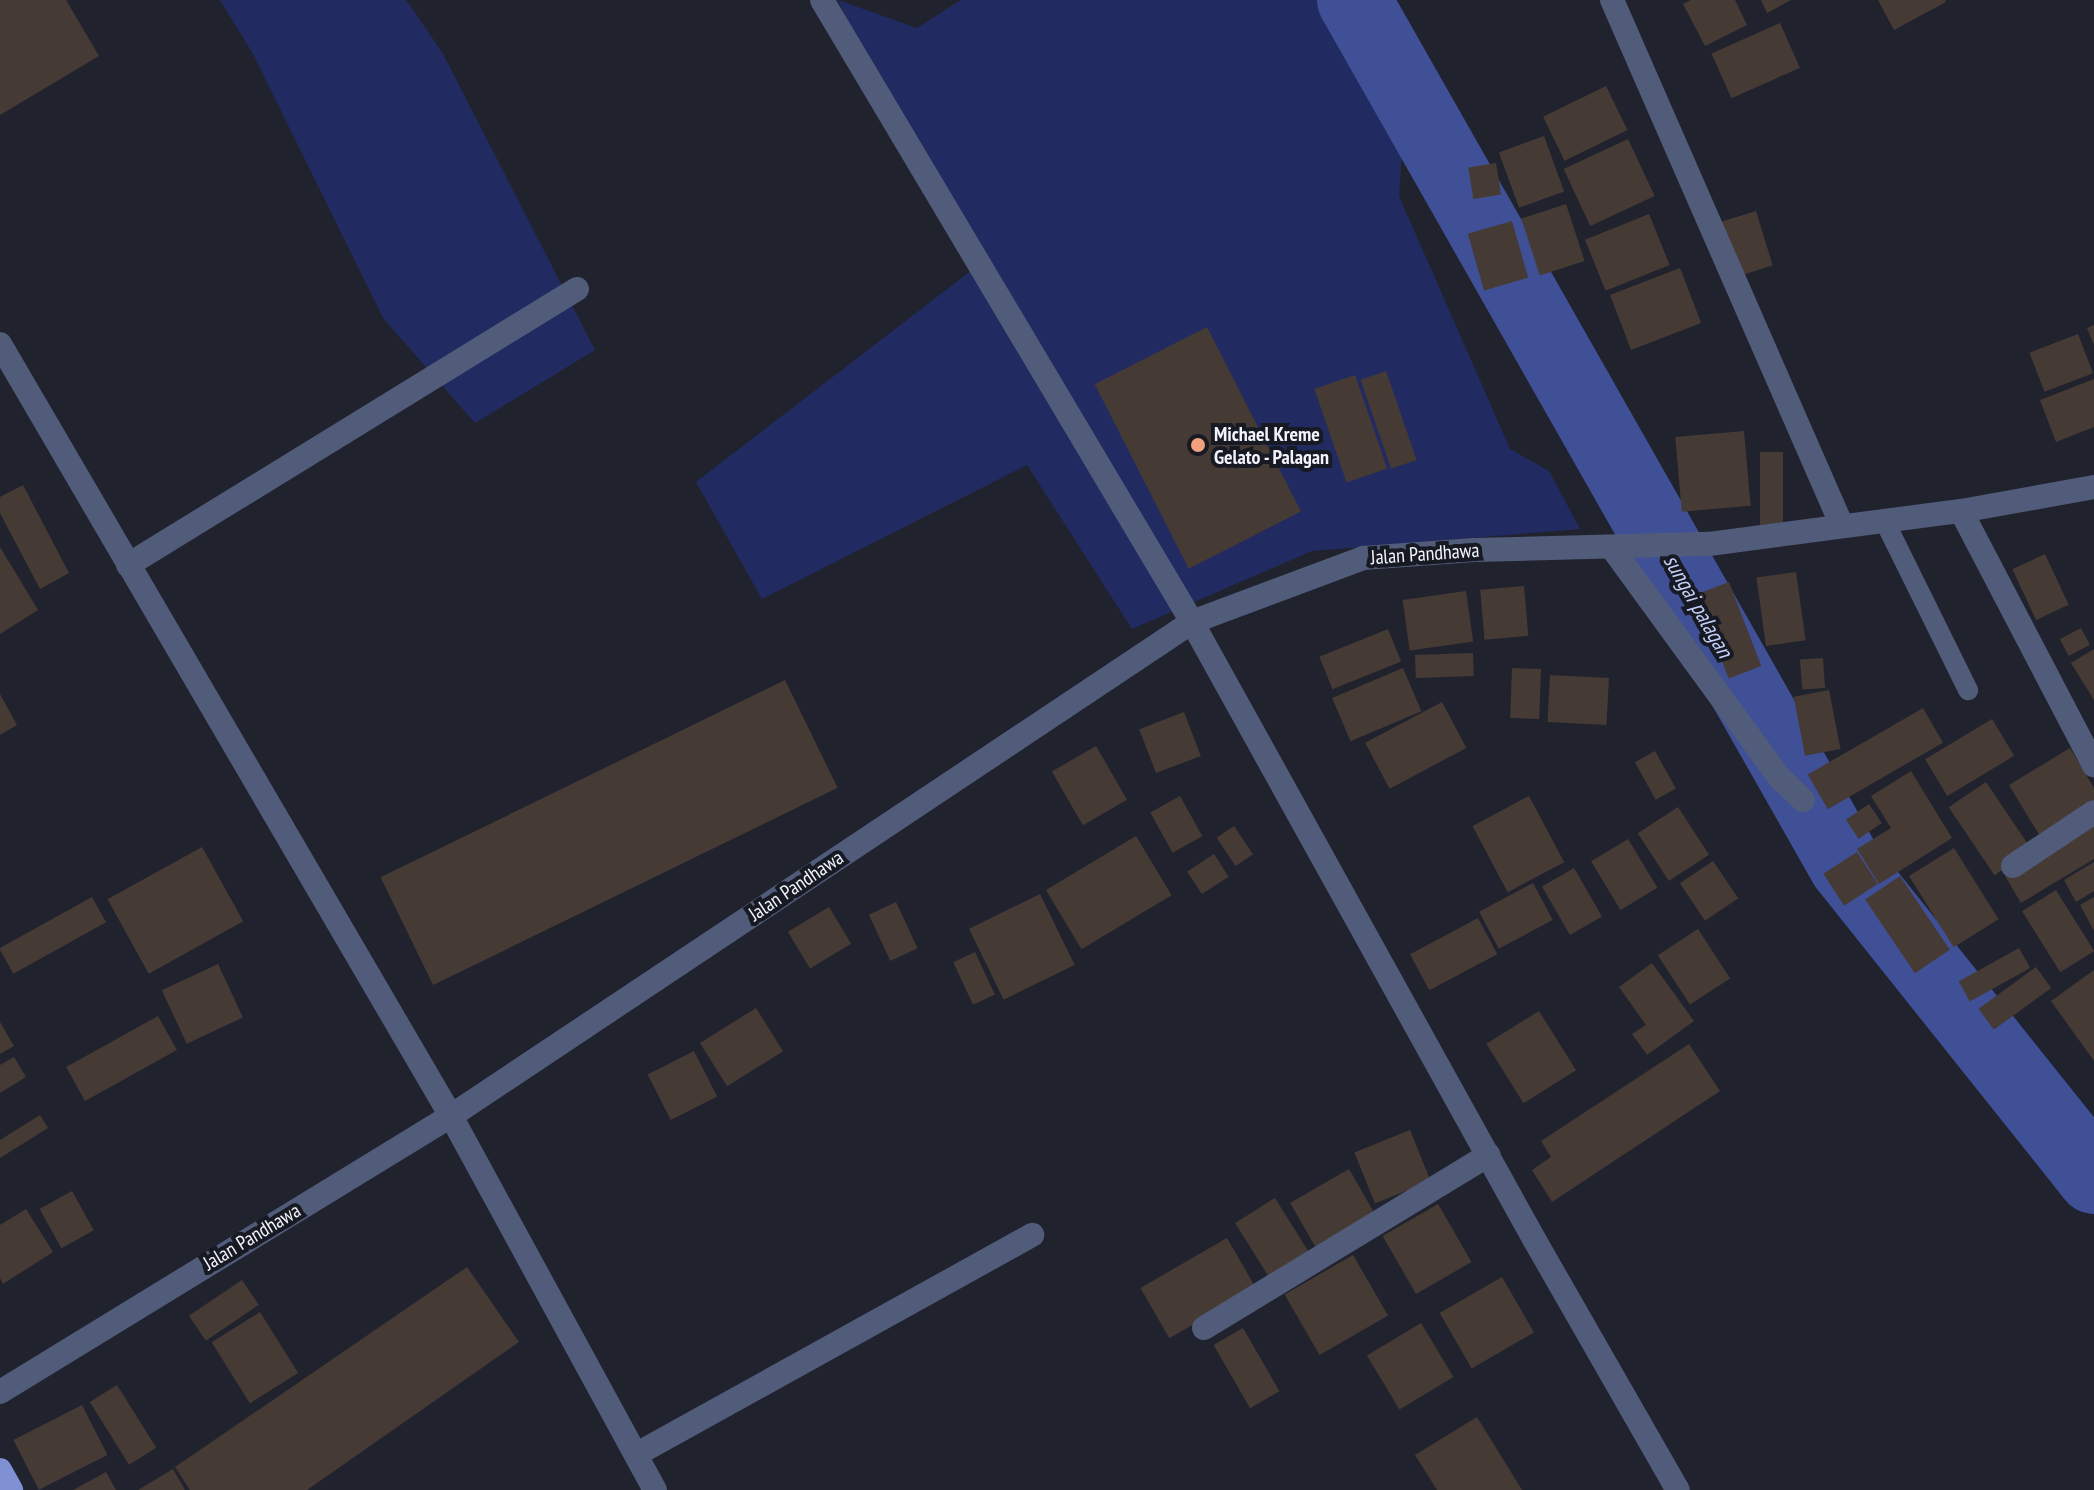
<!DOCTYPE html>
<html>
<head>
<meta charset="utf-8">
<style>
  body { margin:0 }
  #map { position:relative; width:2094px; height:1490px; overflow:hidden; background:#20232d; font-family:"PT Sans Narrow",sans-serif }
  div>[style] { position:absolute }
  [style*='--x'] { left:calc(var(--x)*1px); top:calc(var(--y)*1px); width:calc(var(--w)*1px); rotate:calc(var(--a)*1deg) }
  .green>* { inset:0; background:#212b61 }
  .river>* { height:74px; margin:-37px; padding:0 37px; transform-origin:37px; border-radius:37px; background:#405097 }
  .building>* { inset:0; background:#463a35; transform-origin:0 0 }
  .lane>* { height:20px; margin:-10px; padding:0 10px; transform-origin:10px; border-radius:10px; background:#515b7a }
  .street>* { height:24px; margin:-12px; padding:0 12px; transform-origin:12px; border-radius:12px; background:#515b7a }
  .primary>* { height:24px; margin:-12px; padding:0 12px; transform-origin:12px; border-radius:12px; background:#7f91d2 }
  .dots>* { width:22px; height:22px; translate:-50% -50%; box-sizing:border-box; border:4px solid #171a23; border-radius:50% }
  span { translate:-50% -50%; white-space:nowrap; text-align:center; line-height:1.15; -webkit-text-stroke:8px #171a23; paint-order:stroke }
  .poi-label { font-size:20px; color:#f2f4fb; font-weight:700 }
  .left { translate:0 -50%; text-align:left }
  .street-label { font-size:20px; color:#f2f4fb }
  .water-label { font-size:22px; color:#c5d1fa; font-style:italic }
</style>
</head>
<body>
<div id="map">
  <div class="green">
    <i style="clip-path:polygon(220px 0,406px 0,442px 52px,595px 350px,475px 423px,383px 318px,253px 54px)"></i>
    <i style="clip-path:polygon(838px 0,917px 28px,961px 0,1386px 0,1407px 84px,1399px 196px,1510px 449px,1549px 471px,1580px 529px,1312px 551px,1132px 629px,1027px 465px,762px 599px,696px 482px,972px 270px,913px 160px)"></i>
  </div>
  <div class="river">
    <i style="--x:1354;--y:0;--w:996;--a:60.4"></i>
    <i style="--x:1846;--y:866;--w:398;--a:51.4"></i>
  </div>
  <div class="building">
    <i style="clip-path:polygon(0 0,66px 0,99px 56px,0 115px)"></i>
    <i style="clip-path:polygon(1691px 0,1735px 0,1747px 25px,1705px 46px,1683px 4px)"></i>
    <i style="clip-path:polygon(1761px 0,1791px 0,1767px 13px)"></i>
    <i style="clip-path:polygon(1878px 0,1945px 0,1946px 2px,1894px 30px)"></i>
    <i style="left:1780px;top:23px;width:49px;height:75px;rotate:66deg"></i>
    <i style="left:1606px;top:86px;width:49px;height:70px;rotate:64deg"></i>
    <i style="left:1544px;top:136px;width:59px;height:48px;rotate:70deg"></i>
    <i style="left:1628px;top:139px;width:63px;height:71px;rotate:65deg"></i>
    <i style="left:1496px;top:163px;width:32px;height:28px;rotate:81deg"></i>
    <i style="left:1566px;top:204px;width:60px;height:47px;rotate:72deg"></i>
    <i style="left:1756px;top:211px;width:57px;height:39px;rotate:73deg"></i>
    <i style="left:1649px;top:214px;width:55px;height:69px;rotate:68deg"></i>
    <i style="left:1512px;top:221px;width:59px;height:46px;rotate:74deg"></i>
    <i style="left:1680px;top:268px;width:59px;height:75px;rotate:69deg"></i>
    <i style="clip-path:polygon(2094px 325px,2094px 345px,2087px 328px)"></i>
    <i style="left:1207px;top:327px;width:207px;height:126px;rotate:63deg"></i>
    <i style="left:2078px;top:334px;width:42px;height:52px;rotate:69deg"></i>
    <i style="left:1386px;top:371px;width:94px;height:27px;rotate:71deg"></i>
    <i style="left:1355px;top:375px;width:99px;height:43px;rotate:71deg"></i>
    <i style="clip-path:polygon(2094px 379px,2094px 427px,2056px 442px,2040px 400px)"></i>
    <i style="left:1744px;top:431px;width:75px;height:69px;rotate:85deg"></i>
    <i style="left:1783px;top:452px;width:75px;height:23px;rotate:90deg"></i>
    <i style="clip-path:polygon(23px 485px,69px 573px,40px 589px,0 513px,0 497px)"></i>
    <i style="clip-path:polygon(0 547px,38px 610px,0 634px)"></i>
    <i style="left:2045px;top:554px;width:56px;height:36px;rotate:65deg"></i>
    <i style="left:1796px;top:572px;width:69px;height:40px;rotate:82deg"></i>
    <i style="left:1729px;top:582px;width:90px;height:35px;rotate:69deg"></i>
    <i style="left:1524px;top:586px;width:50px;height:44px;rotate:85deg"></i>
    <i style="left:1466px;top:591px;width:51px;height:64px;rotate:82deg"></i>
    <i style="left:2081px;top:628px;width:19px;height:24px;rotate:62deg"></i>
    <i style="left:1388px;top:629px;width:35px;height:74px;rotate:68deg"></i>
    <i style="clip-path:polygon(2094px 649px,2094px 700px,2071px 663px)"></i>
    <i style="left:1473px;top:653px;width:23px;height:58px;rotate:88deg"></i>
    <i style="left:1823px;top:658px;width:30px;height:23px;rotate:86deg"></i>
    <i style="left:1403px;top:668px;width:47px;height:77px;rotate:67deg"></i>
    <i style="left:1512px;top:668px;width:29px;height:50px;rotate:2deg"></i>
    <i style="left:1550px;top:675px;width:59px;height:47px;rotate:3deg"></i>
    <i style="left:785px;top:680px;width:120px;height:450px;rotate:64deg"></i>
    <i style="left:1829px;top:690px;width:60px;height:36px;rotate:79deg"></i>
    <i style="clip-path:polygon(0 694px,17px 725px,0 735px)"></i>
    <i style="left:1442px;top:702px;width:52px;height:87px;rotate:62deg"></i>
    <i style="left:1923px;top:708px;width:40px;height:133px;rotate:60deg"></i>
    <i style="left:1184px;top:712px;width:47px;height:48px;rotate:69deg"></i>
    <i style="left:1992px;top:719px;width:43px;height:78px;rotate:59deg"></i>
    <i style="left:1096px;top:746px;width:62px;height:51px;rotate:60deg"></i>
    <i style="clip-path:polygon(2070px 748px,2094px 788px,2094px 810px,2043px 841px,2009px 785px)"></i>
    <i style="left:1655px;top:751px;width:43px;height:23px;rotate:61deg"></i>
    <i style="clip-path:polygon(1911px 771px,1952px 838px,1879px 884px,1857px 849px,1891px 828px,1871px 796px)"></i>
    <i style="left:1986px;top:782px;width:82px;height:45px;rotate:56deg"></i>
    <i style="left:1180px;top:796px;width:46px;height:34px;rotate:61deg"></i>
    <i style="left:1529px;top:796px;width:75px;height:64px;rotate:62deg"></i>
    <i style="left:1869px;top:804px;width:23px;height:28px;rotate:56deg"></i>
    <i style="left:1678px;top:807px;width:57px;height:48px;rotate:57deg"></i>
    <i style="clip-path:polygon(2094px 822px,2094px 859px,2021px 903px,2005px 876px)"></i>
    <i style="left:1234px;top:826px;width:34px;height:21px;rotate:56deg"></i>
    <i style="left:1136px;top:836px;width:69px;height:105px;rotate:59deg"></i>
    <i style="left:1628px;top:839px;width:57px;height:43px;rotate:59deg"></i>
    <i style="left:202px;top:847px;width:85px;height:108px;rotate:61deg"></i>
    <i style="left:1954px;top:848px;width:84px;height:53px;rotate:58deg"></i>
    <i style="left:1857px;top:852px;width:38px;height:40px;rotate:57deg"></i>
    <i style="left:1214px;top:854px;width:27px;height:32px;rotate:57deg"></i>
    <i style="left:1713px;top:861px;width:45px;height:40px;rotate:56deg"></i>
    <i style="clip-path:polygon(2094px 862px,2094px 891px,2076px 902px,2064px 880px)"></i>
    <i style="left:1574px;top:868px;width:56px;height:37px;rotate:60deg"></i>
    <i style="left:1900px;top:876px;width:89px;height:42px;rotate:56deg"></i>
    <i style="left:1533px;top:883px;width:42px;height:61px;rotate:62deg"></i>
    <i style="left:2056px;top:890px;width:72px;height:40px;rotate:58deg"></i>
    <i style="left:1040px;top:894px;width:79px;height:79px;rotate:64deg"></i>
    <i style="left:92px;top:897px;width:29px;height:106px;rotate:61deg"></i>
    <i style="clip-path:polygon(2094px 897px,2094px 931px,2080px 905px)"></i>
    <i style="left:896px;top:902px;width:51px;height:30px;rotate:65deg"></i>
    <i style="left:829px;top:907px;width:43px;height:48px;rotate:59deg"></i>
    <i style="left:1478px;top:918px;width:41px;height:77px;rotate:62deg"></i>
    <i style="left:1698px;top:929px;width:59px;height:48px;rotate:57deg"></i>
    <i style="left:2019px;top:948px;width:23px;height:69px;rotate:61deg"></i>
    <i style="left:975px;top:952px;width:47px;height:24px;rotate:65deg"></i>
    <i style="clip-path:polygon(1652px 963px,1694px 1021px,1647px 1055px,1632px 1034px,1646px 1025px,1619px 987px)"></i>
    <i style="left:218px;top:964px;width:59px;height:62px;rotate:65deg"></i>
    <i style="left:2036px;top:967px;width:26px;height:71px;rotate:54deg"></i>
    <i style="clip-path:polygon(2094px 970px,2094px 1061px,2051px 1001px)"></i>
    <i style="left:756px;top:1008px;width:51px;height:66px;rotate:58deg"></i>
    <i style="left:1539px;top:1011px;width:70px;height:62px;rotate:58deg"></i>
    <i style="left:158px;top:1016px;width:39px;height:105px;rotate:61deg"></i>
    <i style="clip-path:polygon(0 1022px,14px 1046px,0 1054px)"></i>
    <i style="clip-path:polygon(1689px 1044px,1720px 1091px,1552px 1202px,1532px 1170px,1551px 1157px,1541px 1141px)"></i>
    <i style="left:694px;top:1051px;width:51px;height:52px;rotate:63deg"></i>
    <i style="clip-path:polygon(14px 1057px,26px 1077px,0 1093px,0 1065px)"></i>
    <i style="clip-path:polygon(40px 1115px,48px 1128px,0 1158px,0 1140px)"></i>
    <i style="left:1410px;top:1130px;width:55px;height:60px;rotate:68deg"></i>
    <i style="left:1349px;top:1169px;width:51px;height:68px;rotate:60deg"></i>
    <i style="left:72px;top:1191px;width:45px;height:37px;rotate:61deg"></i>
    <i style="left:1275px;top:1198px;width:64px;height:47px;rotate:58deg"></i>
    <i style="left:1438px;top:1204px;width:67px;height:64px;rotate:60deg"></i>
    <i style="clip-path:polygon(26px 1209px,53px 1252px,3px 1284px,0 1278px,0 1225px)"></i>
    <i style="left:1227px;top:1238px;width:58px;height:100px;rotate:60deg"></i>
    <i style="left:1353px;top:1255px;width:70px;height:79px;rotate:60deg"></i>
    <i style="clip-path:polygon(467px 1267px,519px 1342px,307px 1490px,190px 1490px,175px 1467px)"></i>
    <i style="left:1502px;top:1277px;width:64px;height:72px;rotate:60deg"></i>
    <i style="left:242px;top:1280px;width:30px;height:64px;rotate:56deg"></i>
    <i style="left:260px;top:1312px;width:72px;height:57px;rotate:58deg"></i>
    <i style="left:1421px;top:1323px;width:63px;height:63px;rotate:59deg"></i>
    <i style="left:1243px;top:1328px;width:73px;height:34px;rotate:60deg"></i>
    <i style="left:117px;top:1385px;width:74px;height:32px;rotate:58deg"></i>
    <i style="left:82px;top:1405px;width:56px;height:77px;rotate:63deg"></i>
    <i style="clip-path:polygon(1477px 1417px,1522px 1490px,1437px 1490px,1415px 1455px)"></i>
    <i style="clip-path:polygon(173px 1469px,185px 1490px,138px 1490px)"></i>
    <i style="clip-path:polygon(106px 1472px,116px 1490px,73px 1490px)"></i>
  </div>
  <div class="lane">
    <i style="--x:1884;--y:520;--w:190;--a:63.7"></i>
  </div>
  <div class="street">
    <i style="--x:822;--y:0;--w:724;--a:59.25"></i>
    <i style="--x:1192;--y:622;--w:705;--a:61"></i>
    <i style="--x:1534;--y:1239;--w:289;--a:60.2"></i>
    <i style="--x:1612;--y:0;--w:574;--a:66.38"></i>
    <i style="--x:0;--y:344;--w:894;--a:59.71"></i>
    <i style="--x:451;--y:1116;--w:426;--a:61.4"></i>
    <i style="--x:1961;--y:511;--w:287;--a:62.4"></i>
    <i style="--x:1612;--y:548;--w:285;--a:53.9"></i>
    <i style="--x:1780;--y:778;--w:32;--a:44"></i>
    <i style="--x:128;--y:565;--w:527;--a:-31.58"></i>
    <i style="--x:2013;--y:866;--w:97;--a:-33.7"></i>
    <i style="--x:1204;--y:1328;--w:333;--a:-31.3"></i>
    <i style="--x:0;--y:1392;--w:529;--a:-31.47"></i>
    <i style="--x:451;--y:1116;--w:891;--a:-33.69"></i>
    <i style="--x:1192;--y:622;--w:183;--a:-20.5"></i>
    <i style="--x:1363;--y:558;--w:111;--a:-4.1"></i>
    <i style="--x:1474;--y:550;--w:235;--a:-1.5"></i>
    <i style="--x:1709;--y:544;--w:254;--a:-7.5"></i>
    <i style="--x:1961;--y:511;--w:135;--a:-10.2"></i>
    <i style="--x:637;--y:1454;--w:452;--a:-29"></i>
  </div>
  <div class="primary">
    <i style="--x:0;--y:1470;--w:23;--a:61"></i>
  </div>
  <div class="dots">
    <i style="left:1198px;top:445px;background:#f2a17e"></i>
  </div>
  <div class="poi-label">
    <span class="left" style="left:1214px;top:446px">Michael Kreme<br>Gelato - Palagan</span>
  </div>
  <div class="street-label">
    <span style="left:1425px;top:554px;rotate:-4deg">Jalan Pandhawa</span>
    <span style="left:796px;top:886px;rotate:-34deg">Jalan Pandhawa</span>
    <span style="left:252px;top:1237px;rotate:-31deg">Jalan Pandhawa</span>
  </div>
  <div class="water-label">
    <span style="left:1698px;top:606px;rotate:60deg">sungai palagan</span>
  </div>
</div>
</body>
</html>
